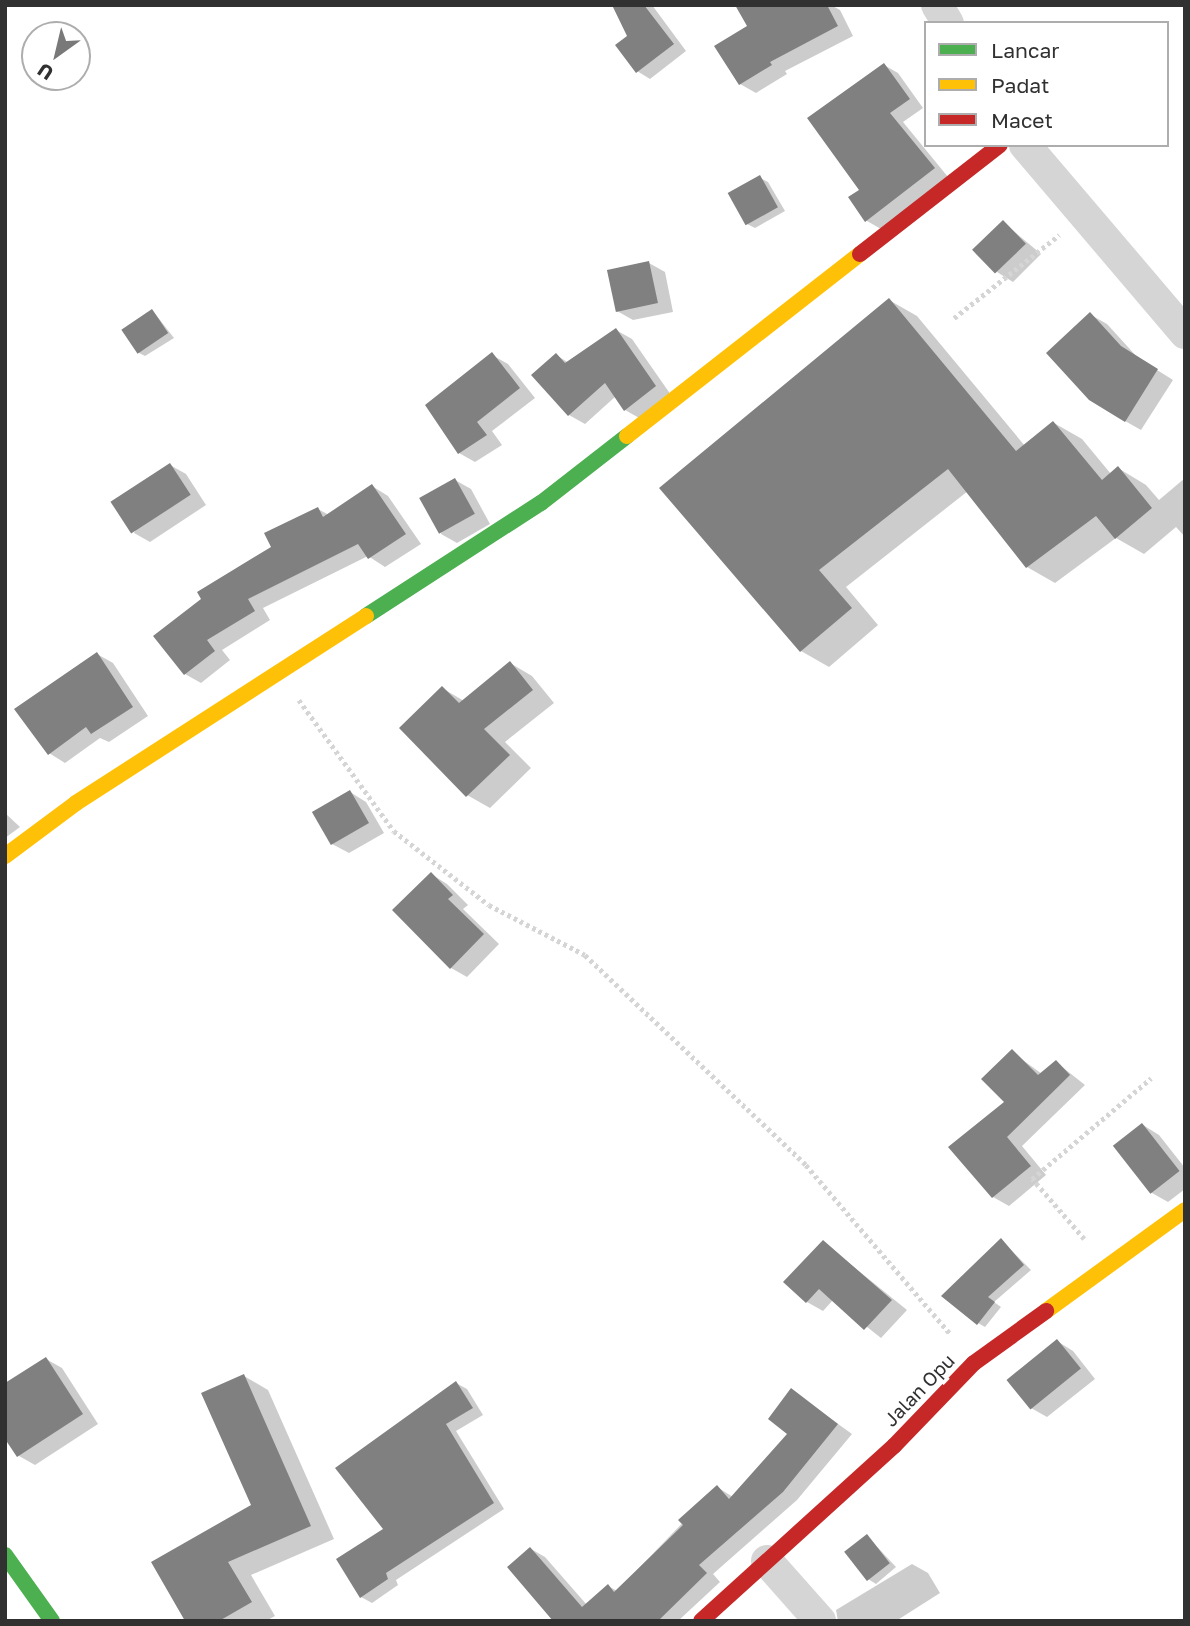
<!DOCTYPE html>
<html>
<head>
<meta charset="utf-8">
<style>
  body { margin:0 }
  #map { position:relative; width:1190px; height:1626px; overflow:hidden; background:#fff; font-family:"Golos Text",sans-serif }
  div>[style] { position:absolute }
  [style*='--x'] { left:calc(var(--x)*1px); top:calc(var(--y)*1px); width:calc(var(--w)*1px); rotate:calc(var(--a)*1deg) }
  .shadow>* { inset:0; background:#0003 }
  .building>* { inset:0; background:#808080; transform-origin:0 0 }
  .path>* { height:4.5px; margin-top:-2.25px; transform-origin:0; background:repeating-linear-gradient(90deg,#d5d5d5 0 3.5px,transparent 0 7px) }
  .street>* { height:32px; margin:-16px; padding:0 16px; transform-origin:16px; border-radius:16px; background:#d5d5d5 }
  .fast>* { height:16px; margin:-8px; padding:0 8px; transform-origin:8px; border-radius:8px; background:#4caf50 }
  .slow>* { height:16px; margin:-8px; padding:0 8px; transform-origin:8px; border-radius:8px; background:#ffc107 }
  .jam>* { height:16px; margin:-8px; padding:0 8px; transform-origin:8px; border-radius:8px; background:#c62828 }
  span { translate:-50% -50%; white-space:nowrap; text-align:center; line-height:1.15; -webkit-text-stroke:7px #fff; paint-order:stroke }
  .street-label { font-size:19px; color:#313131 }
  .frame { position:absolute; inset:0; border:7px solid #313131; pointer-events:none }
  .legend { position:absolute; left:924px; top:21px; width:245px; height:126px; box-sizing:border-box; background:#fff; border:2px solid #adadad; margin:0; padding:9px 12px; list-style:none; font-size:21px; color:#313131 }
  .legend li { display:flex; align-items:center; gap:14px; height:35px }
  .legend b { width:35px; border:2px solid #adadad }
  .north { position:absolute; left:21px; top:21px; width:70px; height:70px; box-sizing:border-box; background:#fff; border:2px solid #adadad; border-radius:50%; rotate:214deg; font-size:19px; font-weight:700; line-height:28px; text-align:center; color:#313131 }
  .north::after { content:''; display:block; margin:auto; width:24px; height:32px; background:#797979; clip-path:polygon(50% 0,100% 100%,50% 72%,0 100%) }
</style>
</head>
<body>
<div id="map">
  <div class="shadow">
    <i style="clip-path:polygon(614px 5px,652px 5px,686px 51px,650px 79px,637px 71px,629px 36px)"></i>
    <i style="clip-path:polygon(737px 5px,831px 5px,840px 10px,853px 36px,785px 71px,787px 74px,756px 93px,740px 84px,750px 26px)"></i>
    <i style="clip-path:polygon(884px 65px,898px 73px,923px 108px,903px 122px,948px 177px,881px 229px,867px 221px,851px 198px,862px 190px)"></i>
    <i style="clip-path:polygon(760px 178px,768px 182px,785px 211px,755px 228px,747px 224px)"></i>
    <i style="clip-path:polygon(1003px 222px,1041px 254px,1013px 282px,997px 272px)"></i>
    <i style="clip-path:polygon(649px 263px,665px 272px,673px 312px,633px 320px,617px 311px)"></i>
    <i style="clip-path:polygon(889px 300px,917px 316px,1025px 446px,1054px 423px,1082px 439px,1111px 474px,1118px 468px,1146px 485px,1159px 500px,1185px 478px,1185px 537px,1176px 527px,1144px 554px,1116px 538px,1055px 583px,1027px 567px,968px 491px,846px 587px,878px 625px,829px 667px,801px 651px,662px 488px)"></i>
    <i style="clip-path:polygon(153px 311px,174px 338px,145px 356px,137px 352px)"></i>
    <i style="clip-path:polygon(1091px 315px,1107px 324px,1138px 358px,1173px 380px,1141px 430px,1125px 421px)"></i>
    <i style="clip-path:polygon(616px 330px,632px 339px,671px 395px,641px 419px,625px 410px,616px 396px,585px 424px,569px 415px,556px 355px,569px 363px)"></i>
    <i style="clip-path:polygon(492px 355px,508px 364px,535px 398px,492px 431px,502px 445px,475px 462px,459px 453px)"></i>
    <i style="clip-path:polygon(170px 465px,186px 474px,206px 505px,150px 542px,134px 533px)"></i>
    <i style="clip-path:polygon(455px 480px,471px 489px,490px 524px,457px 543px,441px 534px)"></i>
    <i style="clip-path:polygon(372px 486px,388px 496px,421px 544px,385px 567px,368px 556px,263px 608px,270px 620px,222px 650px,230px 660px,201px 683px,185px 674px,156px 637px,274px 548px,318px 509px,329px 515px)"></i>
    <i style="clip-path:polygon(97px 654px,113px 663px,148px 716px,109px 742px,100px 738px,65px 763px,49px 753px)"></i>
    <i style="clip-path:polygon(510px 663px,532px 676px,554px 703px,505px 742px,531px 768px,490px 808px,467px 795px,442px 688px,464px 701px)"></i>
    <i style="clip-path:polygon(350px 792px,366px 802px,384px 833px,349px 853px,332px 844px)"></i>
    <i style="clip-path:polygon(5px 813px,20px 827px,5px 838px)"></i>
    <i style="clip-path:polygon(431px 874px,447px 884px,468px 905px,463px 909px,499px 944px,467px 977px,451px 968px)"></i>
    <i style="clip-path:polygon(1012px 1052px,1042px 1074px,1056px 1062px,1085px 1085px,1022px 1146px,1046px 1175px,1009px 1206px,993px 1197px)"></i>
    <i style="clip-path:polygon(1143px 1125px,1159px 1135px,1185px 1168px,1185px 1189px,1168px 1202px,1152px 1193px)"></i>
    <i style="clip-path:polygon(1001px 1240px,1031px 1270px,994px 1302px,1001px 1307px,985px 1327px,978px 1323px)"></i>
    <i style="clip-path:polygon(823px 1242px,907px 1310px,881px 1338px,833px 1300px,823px 1311px,807px 1302px)"></i>
    <i style="clip-path:polygon(1057px 1341px,1073px 1351px,1095px 1379px,1047px 1417px,1031px 1408px,1008px 1379px)"></i>
    <i style="clip-path:polygon(46px 1359px,62px 1368px,98px 1424px,35px 1465px,19px 1456px)"></i>
    <i style="clip-path:polygon(244px 1376px,268px 1390px,334px 1539px,251px 1575px,275px 1616px,266px 1621px,187px 1621px,254px 1506px)"></i>
    <i style="clip-path:polygon(456px 1383px,467px 1389px,483px 1415px,456px 1431px,504px 1509px,396px 1580px,398px 1585px,372px 1603px,361px 1597px,386px 1530px)"></i>
    <i style="clip-path:polygon(791px 1390px,852px 1434px,797px 1500px,713px 1574px,720px 1582px,678px 1621px,556px 1621px,531px 1549px,545px 1557px,587px 1605px,608px 1586px,617px 1591px,717px 1487px,733px 1497px,789px 1433px)"></i>
    <i style="clip-path:polygon(867px 1536px,896px 1567px,876px 1584px,868px 1579px)"></i>
    <i style="clip-path:polygon(912px 1564px,928px 1573px,940px 1593px,896px 1621px,838px 1621px,836px 1610px)"></i>
  </div>
  <div class="building">
    <i style="clip-path:polygon(612px 5px,644px 5px,674px 44px,636px 73px,615px 45px,627px 36px)"></i>
    <i style="clip-path:polygon(735px 5px,827px 5px,838px 26px,770px 62px,772px 65px,739px 85px,714px 46px,747px 26px)"></i>
    <i style="clip-path:polygon(884px 63px,910px 99px,890px 113px,935px 168px,865px 222px,848px 197px,859px 190px,807px 118px)"></i>
    <i style="left:760px;top:175px;width:37px;height:37px;rotate:61deg"></i>
    <i style="left:1003px;top:220px;width:33px;height:43px;rotate:46deg"></i>
    <i style="left:649px;top:261px;width:43px;height:43px;rotate:78deg"></i>
    <i style="clip-path:polygon(889px 298px,1016px 451px,1053px 421px,1102px 480px,1118px 466px,1152px 508px,1115px 539px,1096px 516px,1026px 568px,948px 469px,819px 570px,852px 608px,800px 652px,659px 488px)"></i>
    <i style="left:152px;top:309px;width:29px;height:37px;rotate:56deg"></i>
    <i style="clip-path:polygon(1090px 312px,1121px 346px,1158px 369px,1125px 422px,1089px 400px,1046px 353px)"></i>
    <i style="clip-path:polygon(616px 328px,656px 386px,624px 411px,605px 383px,568px 416px,531px 375px,556px 353px,565px 363px)"></i>
    <i style="clip-path:polygon(492px 352px,520px 388px,477px 422px,487px 435px,458px 454px,425px 405px)"></i>
    <i style="left:170px;top:463px;width:38px;height:71px;rotate:57deg"></i>
    <i style="left:455px;top:478px;width:41px;height:41px;rotate:61deg"></i>
    <i style="clip-path:polygon(372px 484px,406px 534px,368px 559px,358px 544px,248px 599px,255px 611px,207px 640px,215px 651px,184px 675px,153px 636px,201px 599px,197px 592px,271px 547px,264px 533px,318px 507px,323px 517px)"></i>
    <i style="clip-path:polygon(97px 652px,133px 707px,91px 734px,86px 727px,48px 755px,14px 709px)"></i>
    <i style="clip-path:polygon(510px 661px,533px 690px,484px 729px,510px 755px,466px 797px,399px 728px,442px 686px,459px 703px)"></i>
    <i style="left:350px;top:790px;width:38px;height:44px;rotate:60deg"></i>
    <i style="clip-path:polygon(431px 872px,453px 895px,448px 899px,484px 934px,450px 969px,392px 910px)"></i>
    <i style="clip-path:polygon(1012px 1049px,1038px 1075px,1056px 1060px,1070px 1075px,1007px 1137px,1031px 1166px,992px 1198px,948px 1147px,1004px 1102px,981px 1079px)"></i>
    <i style="left:1142px;top:1123px;width:61px;height:37px;rotate:52deg"></i>
    <i style="clip-path:polygon(1001px 1238px,1024px 1265px,988px 1297px,995px 1302px,977px 1325px,941px 1296px)"></i>
    <i style="clip-path:polygon(823px 1240px,892px 1300px,864px 1330px,819px 1289px,806px 1303px,783px 1282px)"></i>
    <i style="left:1057px;top:1339px;width:38px;height:65px;rotate:51deg"></i>
    <i style="clip-path:polygon(46px 1357px,83px 1414px,17px 1457px,5px 1439px,5px 1383px)"></i>
    <i style="clip-path:polygon(244px 1374px,311px 1526px,228px 1562px,252px 1602px,219px 1621px,185px 1621px,151px 1562px,251px 1505px,201px 1393px)"></i>
    <i style="clip-path:polygon(456px 1381px,473px 1408px,446px 1424px,494px 1503px,386px 1573px,388px 1579px,360px 1598px,336px 1559px,383px 1529px,335px 1468px)"></i>
    <i style="clip-path:polygon(791px 1388px,838px 1424px,783px 1492px,699px 1565px,707px 1573px,658px 1621px,553px 1621px,507px 1567px,530px 1547px,582px 1607px,608px 1584px,614px 1592px,683px 1525px,678px 1520px,717px 1485px,729px 1499px,787px 1434px,768px 1419px)"></i>
    <i style="left:867px;top:1534px;width:37px;height:29px;rotate:52deg"></i>
  </div>
  <div class="path">
    <i style="--x:954;--y:318;--w:134;--a:-38.3"></i>
    <i style="--x:299;--y:700;--w:162;--a:54.1"></i>
    <i style="--x:394;--y:831;--w:120;--a:37.9"></i>
    <i style="--x:489;--y:905;--w:108;--a:27.5"></i>
    <i style="--x:585;--y:955;--w:305;--a:43.5"></i>
    <i style="--x:806;--y:1165;--w:223;--a:49.5"></i>
    <i style="--x:1084;--y:1239;--w:79;--a:-130.9"></i>
    <i style="--x:1032;--y:1179;--w:156;--a:-40.3"></i>
  </div>
  <div class="street">
    <i style="--x:937;--y:5;--w:21;--a:59"></i>
    <i style="--x:1025;--y:145;--w:247;--a:49.6"></i>
    <i style="--x:767;--y:1561;--w:80;--a:48.5"></i>
  </div>
  <div class="fast">
    <i style="--x:366;--y:616;--w:208;--a:-32.9"></i>
    <i style="--x:541;--y:503;--w:109;--a:-37.9"></i>
    <i style="--x:5;--y:1555;--w:81;--a:54.5"></i>
  </div>
  <div class="slow">
    <i style="--x:627;--y:436;--w:296;--a:-38"></i>
    <i style="--x:5;--y:856;--w:89;--a:-36.7"></i>
    <i style="--x:76;--y:803;--w:345;--a:-32.8"></i>
    <i style="--x:1046;--y:1311;--w:172;--a:-36"></i>
  </div>
  <div class="jam">
    <i style="--x:860;--y:254;--w:177;--a:-37.9"></i>
    <i style="--x:701;--y:1621;--w:261;--a:-42.2"></i>
    <i style="--x:894;--y:1446;--w:115;--a:-46.1"></i>
    <i style="--x:974;--y:1363;--w:89;--a:-35.8"></i>
  </div>
  <div class="street-label">
    <span style="left:919px;top:1390px;rotate:-46deg">Jalan Opu</span>
  </div>
  <div class="frame"></div>
  <ul class="legend">
  <li><b style="height:9px;background:#4caf50"></b>Lancar</li>
  <li><b style="height:9px;background:#ffc107"></b>Padat</li>
  <li><b style="height:9px;background:#c62828"></b>Macet</li>
  </ul>
  <div class="north">U</div>
</div>
</body>
</html>
